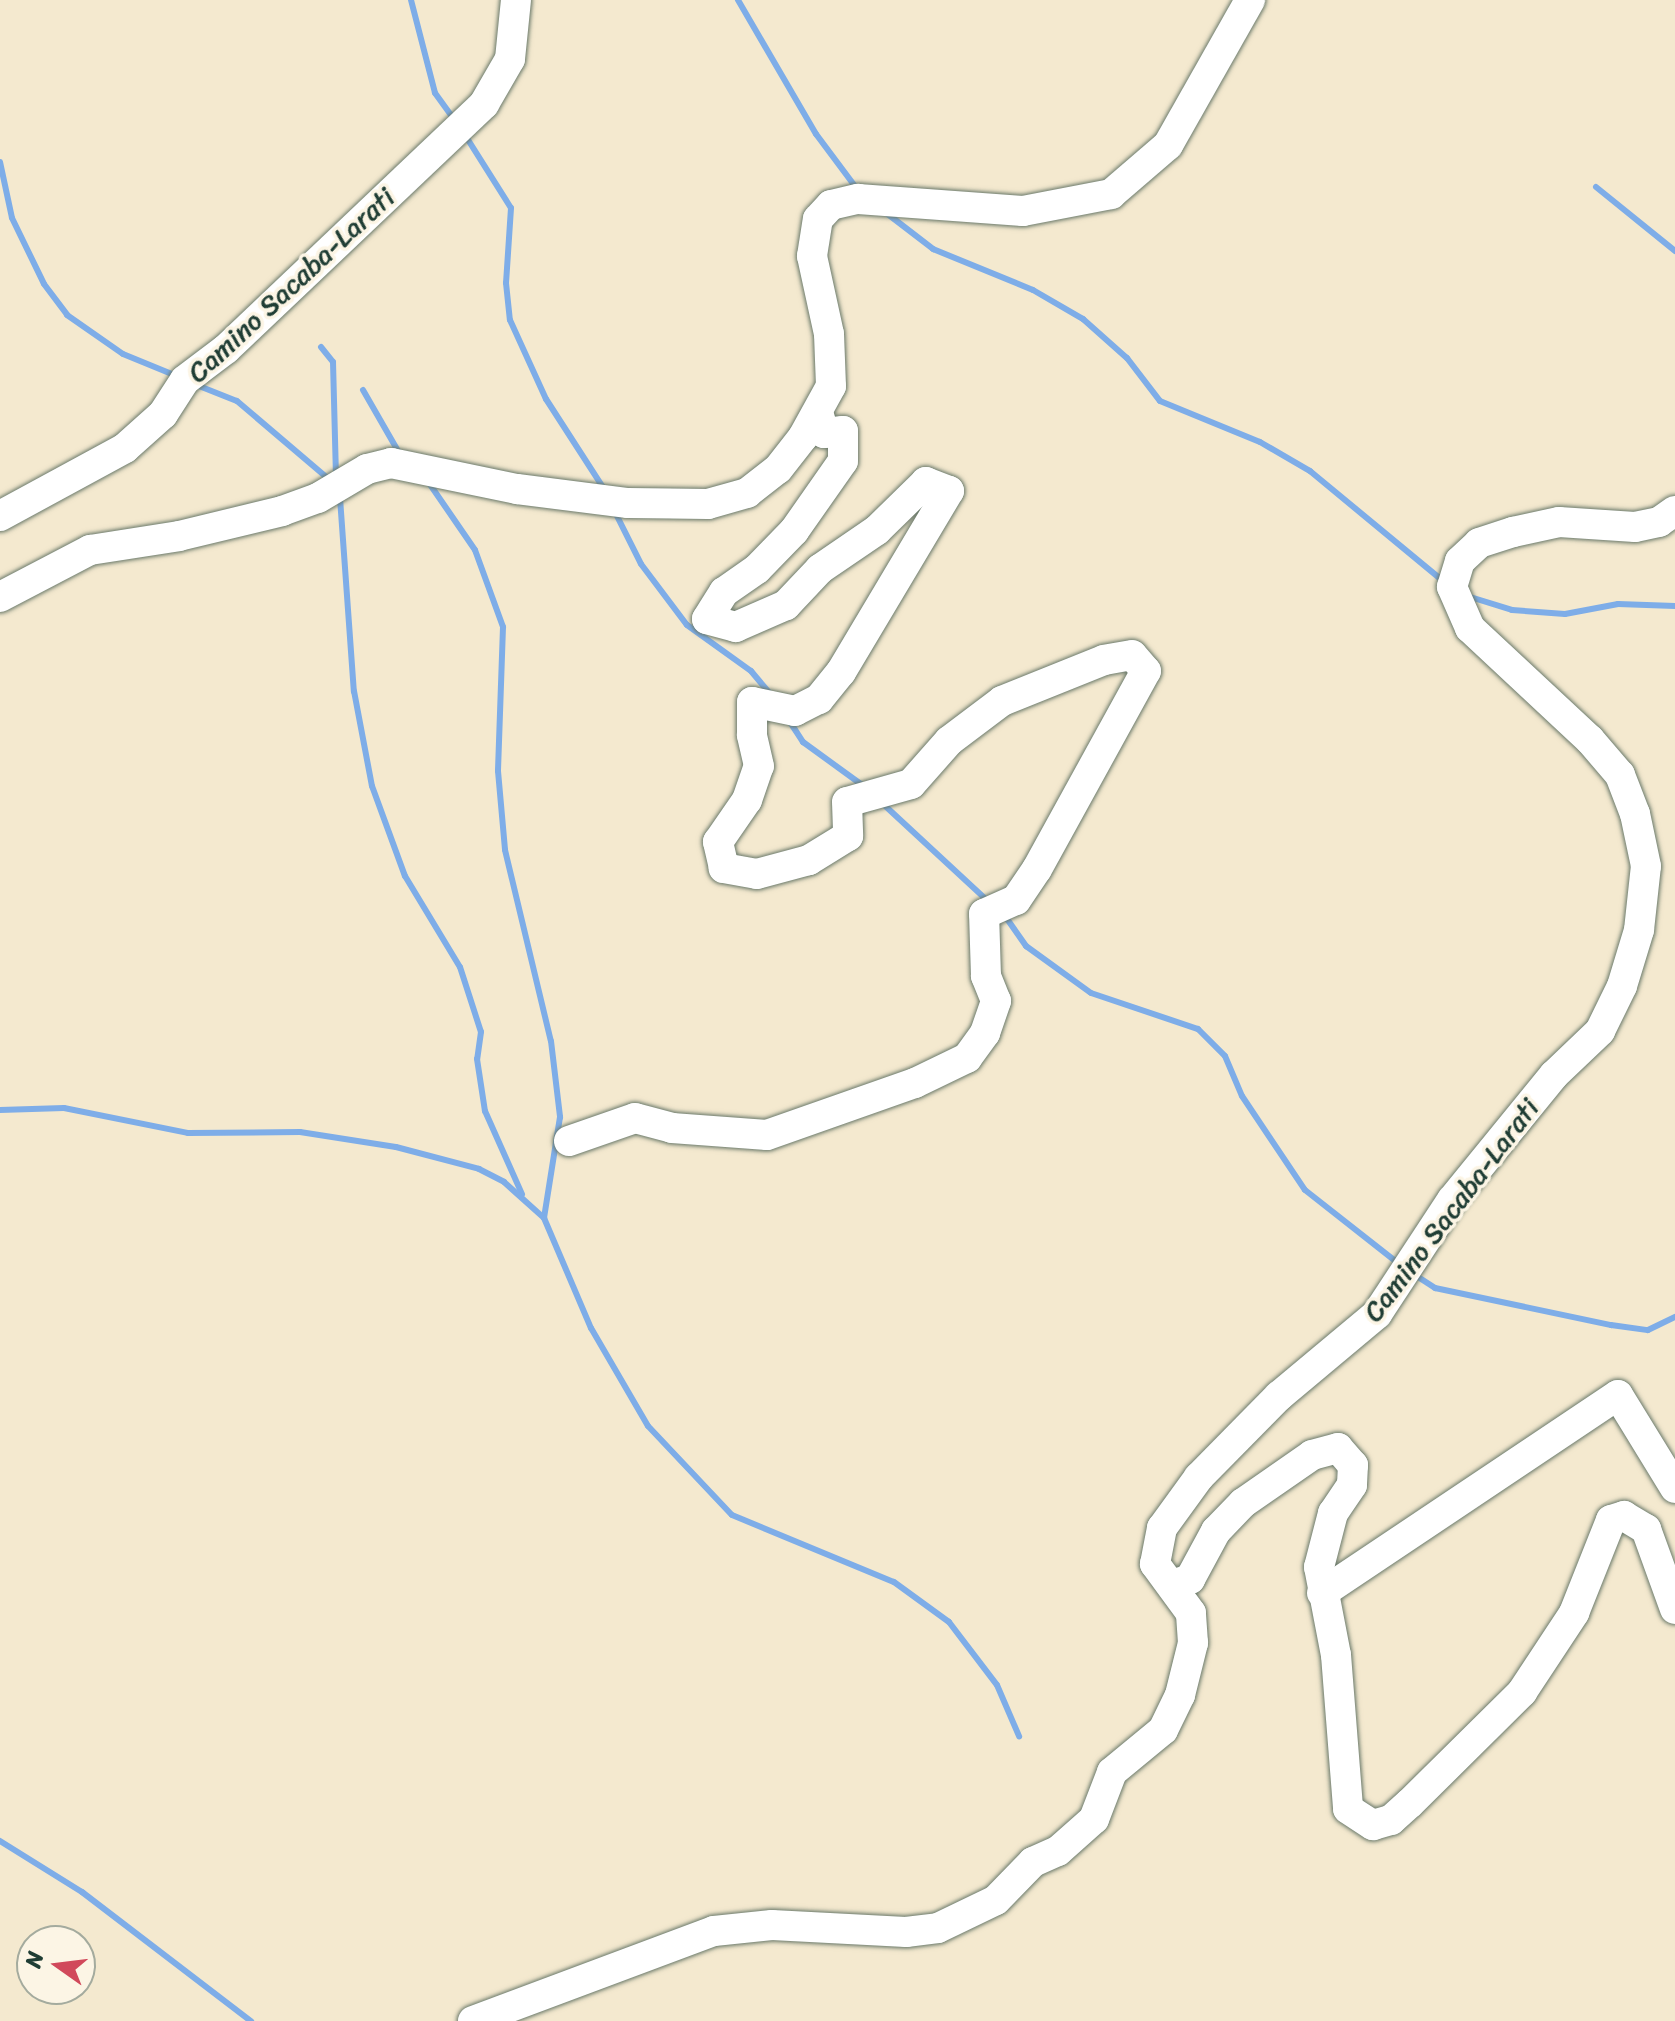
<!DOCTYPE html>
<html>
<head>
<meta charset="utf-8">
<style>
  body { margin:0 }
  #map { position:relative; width:1675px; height:2021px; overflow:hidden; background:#f4e9cf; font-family:Sriracha,sans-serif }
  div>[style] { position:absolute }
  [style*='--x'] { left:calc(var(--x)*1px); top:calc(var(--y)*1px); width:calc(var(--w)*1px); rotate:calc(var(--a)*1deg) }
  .stream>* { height:6px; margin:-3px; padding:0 3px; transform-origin:3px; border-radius:3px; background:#7eade8 }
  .roads { filter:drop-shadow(0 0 2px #6a796a) drop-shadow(0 0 2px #6a796a) }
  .minor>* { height:30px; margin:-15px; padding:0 15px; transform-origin:15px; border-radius:15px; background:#fff }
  span { translate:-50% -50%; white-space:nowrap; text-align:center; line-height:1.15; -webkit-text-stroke:7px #fcf5e5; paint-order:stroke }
  .street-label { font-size:28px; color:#1f3d34 }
  .north { position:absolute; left:16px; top:1925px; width:80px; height:80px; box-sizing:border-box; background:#fcf5e5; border:2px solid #a4ab9e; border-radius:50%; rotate:284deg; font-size:22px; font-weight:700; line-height:32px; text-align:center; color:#1f3d34 }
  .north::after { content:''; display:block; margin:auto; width:28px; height:36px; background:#d1495b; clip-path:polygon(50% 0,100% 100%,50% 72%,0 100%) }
</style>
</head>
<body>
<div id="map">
  <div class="stream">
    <i style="--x:411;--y:0;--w:96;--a:75.5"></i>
    <i style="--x:435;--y:93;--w:32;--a:54"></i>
    <i style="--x:738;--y:0;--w:155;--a:59.8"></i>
    <i style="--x:816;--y:134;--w:69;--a:53.3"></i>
    <i style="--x:465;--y:135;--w:86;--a:57.8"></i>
    <i style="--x:511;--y:208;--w:75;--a:93.8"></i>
    <i style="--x:506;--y:283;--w:37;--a:84"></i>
    <i style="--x:510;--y:320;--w:87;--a:65.5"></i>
    <i style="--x:546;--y:399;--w:107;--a:57.2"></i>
    <i style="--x:0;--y:162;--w:57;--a:77.9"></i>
    <i style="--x:12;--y:218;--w:73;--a:64.1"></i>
    <i style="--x:44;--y:284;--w:39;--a:53"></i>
    <i style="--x:67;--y:315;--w:68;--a:34.9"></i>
    <i style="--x:123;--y:354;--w:58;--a:22.2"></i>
    <i style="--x:1596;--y:187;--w:102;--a:39"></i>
    <i style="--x:885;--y:212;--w:61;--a:37.6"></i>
    <i style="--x:933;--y:249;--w:108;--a:22.3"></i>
    <i style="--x:1033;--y:290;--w:58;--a:30.1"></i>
    <i style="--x:1083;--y:319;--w:59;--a:41.6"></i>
    <i style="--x:1127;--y:358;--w:54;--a:52.5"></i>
    <i style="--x:1160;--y:401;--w:108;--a:22.3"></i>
    <i style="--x:1260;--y:442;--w:58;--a:30.1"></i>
    <i style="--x:1310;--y:471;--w:174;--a:39.6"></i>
    <i style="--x:321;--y:347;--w:19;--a:51"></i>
    <i style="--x:333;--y:362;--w:113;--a:88.5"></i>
    <i style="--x:194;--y:384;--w:46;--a:21.6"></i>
    <i style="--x:237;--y:401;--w:123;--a:40.4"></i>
    <i style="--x:363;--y:390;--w:76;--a:60.1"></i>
    <i style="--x:429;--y:483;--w:81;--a:55.5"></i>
    <i style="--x:475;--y:550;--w:82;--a:70"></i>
    <i style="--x:503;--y:627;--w:144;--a:92"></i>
    <i style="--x:498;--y:771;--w:79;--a:84.9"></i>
    <i style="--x:505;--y:850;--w:196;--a:76.5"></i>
    <i style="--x:551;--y:1041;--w:77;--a:83.2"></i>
    <i style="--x:560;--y:1117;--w:102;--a:99"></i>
    <i style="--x:340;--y:498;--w:194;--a:85.9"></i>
    <i style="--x:354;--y:691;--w:97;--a:79.3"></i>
    <i style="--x:372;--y:786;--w:96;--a:69.9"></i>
    <i style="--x:405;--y:876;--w:106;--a:58.9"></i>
    <i style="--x:460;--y:967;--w:68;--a:72.1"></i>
    <i style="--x:481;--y:1032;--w:27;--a:98"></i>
    <i style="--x:477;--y:1059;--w:53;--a:81.3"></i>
    <i style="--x:485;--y:1111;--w:91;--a:66"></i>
    <i style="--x:614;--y:510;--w:60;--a:63.4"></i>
    <i style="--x:641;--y:564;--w:76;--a:53"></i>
    <i style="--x:687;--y:625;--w:79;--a:35.7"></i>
    <i style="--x:751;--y:671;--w:33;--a:50"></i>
    <i style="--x:1467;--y:596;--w:47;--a:17.3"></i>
    <i style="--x:1512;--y:610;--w:53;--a:4.3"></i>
    <i style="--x:1565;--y:614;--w:54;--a:-10.7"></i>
    <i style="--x:1618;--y:604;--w:57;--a:2"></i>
    <i style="--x:790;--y:722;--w:24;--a:57"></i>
    <i style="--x:803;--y:742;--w:77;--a:36"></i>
    <i style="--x:882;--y:803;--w:144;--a:42.8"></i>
    <i style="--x:1005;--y:916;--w:37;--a:55"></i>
    <i style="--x:1026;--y:946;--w:80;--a:35.9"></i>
    <i style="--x:1091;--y:993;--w:113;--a:18.6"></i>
    <i style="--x:1198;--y:1029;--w:38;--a:45"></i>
    <i style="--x:1225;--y:1056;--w:43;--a:67"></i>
    <i style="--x:1242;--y:1096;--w:113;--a:56.2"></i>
    <i style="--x:1305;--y:1190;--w:120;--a:38.2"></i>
    <i style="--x:0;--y:1110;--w:64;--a:-1.8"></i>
    <i style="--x:64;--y:1108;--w:126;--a:11.4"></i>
    <i style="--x:188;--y:1133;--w:112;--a:-0.5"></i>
    <i style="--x:300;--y:1132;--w:97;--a:8.9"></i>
    <i style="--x:396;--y:1147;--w:86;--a:14.8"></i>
    <i style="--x:479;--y:1169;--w:28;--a:27"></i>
    <i style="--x:504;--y:1182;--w:54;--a:42"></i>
    <i style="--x:544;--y:1218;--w:120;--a:66.9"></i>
    <i style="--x:591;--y:1328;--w:113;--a:59.8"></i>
    <i style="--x:648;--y:1426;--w:122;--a:46.7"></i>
    <i style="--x:732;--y:1515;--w:175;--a:22.5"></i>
    <i style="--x:894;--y:1582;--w:68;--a:36"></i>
    <i style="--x:949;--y:1622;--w:79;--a:52.7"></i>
    <i style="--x:997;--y:1685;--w:56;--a:66.7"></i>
    <i style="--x:1415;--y:1275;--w:24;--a:33"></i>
    <i style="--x:1435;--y:1288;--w:180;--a:11.9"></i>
    <i style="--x:1611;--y:1325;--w:37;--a:8"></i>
    <i style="--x:1648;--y:1330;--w:30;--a:-26"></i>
    <i style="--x:0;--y:1841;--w:97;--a:31.9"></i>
    <i style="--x:82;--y:1892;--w:213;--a:37.4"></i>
  </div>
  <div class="roads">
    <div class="minor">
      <i style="--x:0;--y:516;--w:142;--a:-28.5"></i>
      <i style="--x:125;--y:448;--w:51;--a:-41.8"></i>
      <i style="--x:163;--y:414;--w:40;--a:-57.1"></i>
      <i style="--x:185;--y:380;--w:51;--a:-37.1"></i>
      <i style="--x:226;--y:349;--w:356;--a:-43.5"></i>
      <i style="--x:484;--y:104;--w:52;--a:-60"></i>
      <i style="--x:510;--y:59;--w:59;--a:-84.2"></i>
      <i style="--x:0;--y:597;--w:102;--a:-27.6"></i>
      <i style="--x:90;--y:550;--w:90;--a:-8.9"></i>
      <i style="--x:179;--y:536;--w:106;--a:-13.6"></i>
      <i style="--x:282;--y:511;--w:38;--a:-20"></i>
      <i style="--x:318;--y:498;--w:57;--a:-30.6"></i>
      <i style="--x:367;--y:469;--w:25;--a:-14"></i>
      <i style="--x:391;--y:463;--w:129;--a:11.7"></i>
      <i style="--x:517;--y:489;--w:112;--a:7.2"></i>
      <i style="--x:628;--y:503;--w:80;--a:0.7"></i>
      <i style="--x:708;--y:504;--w:41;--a:-15.8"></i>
      <i style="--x:747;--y:493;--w:39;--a:-38"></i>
      <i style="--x:778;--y:469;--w:41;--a:-52"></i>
      <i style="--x:803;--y:437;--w:58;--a:-61.2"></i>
      <i style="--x:831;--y:386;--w:52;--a:-92.2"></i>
      <i style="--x:829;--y:334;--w:80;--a:-102.3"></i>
      <i style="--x:812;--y:256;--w:37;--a:-81"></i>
      <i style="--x:818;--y:219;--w:19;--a:-47"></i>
      <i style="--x:831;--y:205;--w:28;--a:-13"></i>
      <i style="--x:858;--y:199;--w:165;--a:4.2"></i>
      <i style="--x:1023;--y:211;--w:90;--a:-10.9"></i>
      <i style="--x:1111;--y:194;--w:75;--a:-40.7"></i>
      <i style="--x:1168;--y:145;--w:167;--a:-60.5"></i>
      <i style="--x:569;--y:1141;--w:70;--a:-19.2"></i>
      <i style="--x:635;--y:1118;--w:38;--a:15"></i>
      <i style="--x:672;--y:1128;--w:95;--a:4.2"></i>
      <i style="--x:767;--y:1135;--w:157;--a:-19.4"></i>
      <i style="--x:915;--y:1083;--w:58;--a:-25.7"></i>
      <i style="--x:967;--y:1058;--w:31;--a:-54"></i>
      <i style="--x:985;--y:1033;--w:34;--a:-71"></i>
      <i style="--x:996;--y:1001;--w:27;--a:-112"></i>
      <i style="--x:986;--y:976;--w:62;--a:-91.8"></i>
      <i style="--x:984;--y:914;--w:35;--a:-24"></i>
      <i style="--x:1016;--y:900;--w:37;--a:-56"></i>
      <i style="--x:1037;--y:869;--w:226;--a:-61.2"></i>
      <i style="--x:1146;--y:671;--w:21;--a:-131"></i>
      <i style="--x:1132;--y:655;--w:28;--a:170"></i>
      <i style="--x:1104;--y:660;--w:110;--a:158.1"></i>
      <i style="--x:1002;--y:701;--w:66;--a:143"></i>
      <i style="--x:949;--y:741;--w:57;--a:131.5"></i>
      <i style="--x:911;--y:784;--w:66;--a:164.3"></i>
      <i style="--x:847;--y:802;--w:34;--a:88"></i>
      <i style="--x:848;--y:836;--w:46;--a:148.4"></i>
      <i style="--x:809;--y:860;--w:54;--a:164.9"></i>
      <i style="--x:757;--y:874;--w:34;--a:-170"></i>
      <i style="--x:724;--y:868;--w:27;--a:-103"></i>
      <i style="--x:718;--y:842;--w:51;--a:-55.4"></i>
      <i style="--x:747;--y:800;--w:36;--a:-71"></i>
      <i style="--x:759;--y:766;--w:32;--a:-103"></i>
      <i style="--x:752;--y:735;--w:33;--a:-90"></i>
      <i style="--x:752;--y:702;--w:44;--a:11.8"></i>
      <i style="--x:795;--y:711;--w:27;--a:-27"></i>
      <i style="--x:819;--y:699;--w:35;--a:-51"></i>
      <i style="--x:841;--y:672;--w:211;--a:-59.2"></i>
      <i style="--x:949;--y:491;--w:25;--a:-159"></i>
      <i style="--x:926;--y:482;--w:69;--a:135.6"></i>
      <i style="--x:877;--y:530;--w:69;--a:145.6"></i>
      <i style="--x:820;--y:569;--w:50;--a:133.4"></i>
      <i style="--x:786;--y:605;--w:55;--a:156.3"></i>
      <i style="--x:736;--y:627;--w:30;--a:-165"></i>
      <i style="--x:707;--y:619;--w:32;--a:-58"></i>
      <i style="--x:724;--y:592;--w:40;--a:-34.9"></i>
      <i style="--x:757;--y:569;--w:53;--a:-45.8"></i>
      <i style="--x:794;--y:531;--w:85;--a:-55"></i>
      <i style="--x:843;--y:461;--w:30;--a:-90"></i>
      <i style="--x:843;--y:431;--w:19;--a:174"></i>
      <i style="--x:824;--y:433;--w:19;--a:-106"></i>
      <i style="--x:1175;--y:1584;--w:16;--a:-18"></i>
      <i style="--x:1190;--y:1579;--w:55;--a:-61.6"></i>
      <i style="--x:1216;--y:1531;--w:39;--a:-46"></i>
      <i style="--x:1243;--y:1503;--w:84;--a:-34.8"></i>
      <i style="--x:1312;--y:1455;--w:27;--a:-15"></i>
      <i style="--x:1338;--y:1448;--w:23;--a:49"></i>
      <i style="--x:1353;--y:1465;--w:20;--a:93"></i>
      <i style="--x:1352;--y:1485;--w:34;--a:124"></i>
      <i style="--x:1333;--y:1513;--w:56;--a:104.5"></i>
      <i style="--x:1319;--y:1567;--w:90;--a:79.1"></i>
      <i style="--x:1336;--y:1655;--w:154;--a:85.5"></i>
      <i style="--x:1348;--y:1809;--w:30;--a:33"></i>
      <i style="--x:1373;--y:1825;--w:19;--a:-16"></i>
      <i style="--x:1391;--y:1820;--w:25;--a:-42"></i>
      <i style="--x:1410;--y:1803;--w:158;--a:-44.7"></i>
      <i style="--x:1522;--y:1692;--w:95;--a:-56.6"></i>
      <i style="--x:1574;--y:1613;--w:100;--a:-68.3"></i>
      <i style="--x:1611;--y:1520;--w:14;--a:-17"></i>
      <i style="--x:1624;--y:1516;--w:26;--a:31"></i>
      <i style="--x:1646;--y:1529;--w:85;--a:70.1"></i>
      <i style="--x:1322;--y:1593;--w:356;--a:-33.8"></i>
      <i style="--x:1618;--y:1395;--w:109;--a:58.5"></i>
      <i style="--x:473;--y:2021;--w:257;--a:-20.5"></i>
      <i style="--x:714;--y:1931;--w:58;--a:-5.9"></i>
      <i style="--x:772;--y:1925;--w:134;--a:3"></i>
      <i style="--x:906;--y:1932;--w:32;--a:-7"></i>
      <i style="--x:938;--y:1928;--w:64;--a:-25.8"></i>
      <i style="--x:996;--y:1900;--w:53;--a:-45.8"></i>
      <i style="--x:1033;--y:1862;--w:27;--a:-24"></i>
      <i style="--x:1058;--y:1851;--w:48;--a:-41.6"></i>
      <i style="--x:1094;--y:1819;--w:50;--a:-69"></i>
      <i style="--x:1112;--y:1772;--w:66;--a:-39.5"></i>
      <i style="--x:1163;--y:1730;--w:39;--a:-64"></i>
      <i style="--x:1180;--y:1695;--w:54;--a:-76"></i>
      <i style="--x:1193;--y:1643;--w:30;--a:-94"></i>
      <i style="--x:1191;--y:1613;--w:61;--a:-126.3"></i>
      <i style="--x:1155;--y:1564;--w:37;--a:-79"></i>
      <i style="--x:1162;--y:1528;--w:63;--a:-54"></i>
      <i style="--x:1199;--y:1477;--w:114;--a:-45.4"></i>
      <i style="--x:1279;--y:1396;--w:128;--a:-39.9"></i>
      <i style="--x:1377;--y:1314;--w:136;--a:-56.7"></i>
      <i style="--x:1452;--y:1200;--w:161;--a:-50.8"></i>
      <i style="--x:1554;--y:1075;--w:64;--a:-43.7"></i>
      <i style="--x:1600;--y:1031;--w:50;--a:-63.9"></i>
      <i style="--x:1622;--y:986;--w:59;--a:-73.1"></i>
      <i style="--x:1639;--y:930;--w:64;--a:-83.8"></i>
      <i style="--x:1646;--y:866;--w:53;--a:-101.9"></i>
      <i style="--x:1635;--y:814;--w:42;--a:-111"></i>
      <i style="--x:1620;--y:775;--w:46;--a:-130.6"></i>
      <i style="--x:1590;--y:740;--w:164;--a:-137"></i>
      <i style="--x:1470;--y:628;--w:45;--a:-113.7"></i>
      <i style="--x:1452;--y:587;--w:27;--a:-73"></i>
      <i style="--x:1460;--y:561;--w:26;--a:-43"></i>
      <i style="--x:1479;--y:543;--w:36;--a:-18"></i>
      <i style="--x:1513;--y:532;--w:47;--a:-12.3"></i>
      <i style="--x:1559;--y:522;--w:76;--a:3.8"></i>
      <i style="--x:1635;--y:527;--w:25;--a:-12"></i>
      <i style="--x:1659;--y:522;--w:19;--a:-35"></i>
    </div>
  </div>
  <div class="street-label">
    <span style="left:291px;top:285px;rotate:-43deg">Camino Sacaba-Larati</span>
    <span style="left:1451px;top:1210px;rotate:-53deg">Camino Sacaba-Larati</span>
  </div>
  <div class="north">N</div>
</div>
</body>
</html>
